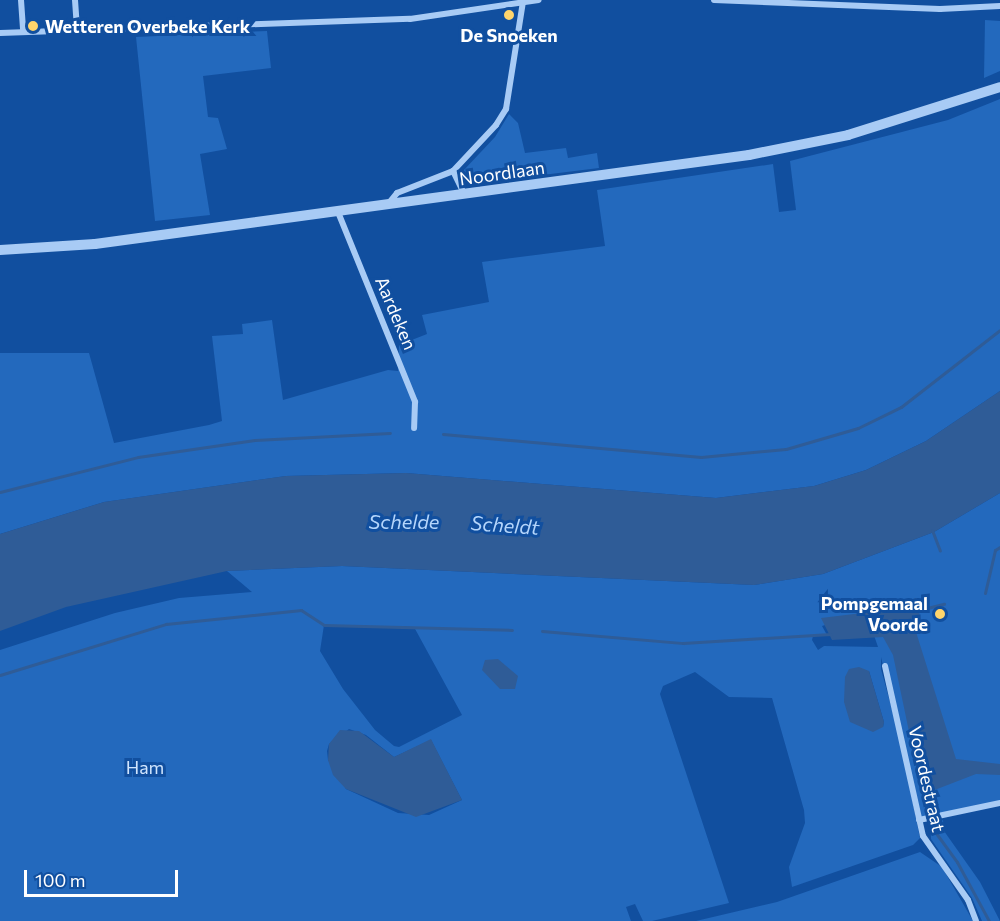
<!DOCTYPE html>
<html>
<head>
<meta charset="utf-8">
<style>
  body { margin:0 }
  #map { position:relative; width:1000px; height:921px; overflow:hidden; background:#114f9f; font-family:Commissioner,sans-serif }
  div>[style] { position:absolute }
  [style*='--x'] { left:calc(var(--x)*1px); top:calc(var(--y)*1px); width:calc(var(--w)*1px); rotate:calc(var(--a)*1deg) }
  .green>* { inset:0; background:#2369bd }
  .water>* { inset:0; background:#2f5c97 }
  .stream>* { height:3px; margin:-1.5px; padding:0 1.5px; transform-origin:1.5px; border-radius:1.5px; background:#2f5c97 }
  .minor>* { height:6px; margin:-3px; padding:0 3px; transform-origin:3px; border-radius:3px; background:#a8cbf5 }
  .tertiary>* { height:10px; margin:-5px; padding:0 5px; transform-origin:5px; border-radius:5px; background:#a8cbf5 }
  .dots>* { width:16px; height:16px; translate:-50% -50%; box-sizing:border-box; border:3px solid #114f9f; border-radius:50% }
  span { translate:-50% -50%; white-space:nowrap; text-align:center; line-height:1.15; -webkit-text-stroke:6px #114f9f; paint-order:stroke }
  .poi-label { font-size:18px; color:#fff; font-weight:700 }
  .left { translate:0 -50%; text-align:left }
  .right { translate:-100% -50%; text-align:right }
  .street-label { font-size:18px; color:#fff }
  .park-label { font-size:18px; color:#d0e5fe }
  .water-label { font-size:20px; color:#b4d5fb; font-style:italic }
  .scale { position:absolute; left:24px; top:870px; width:154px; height:27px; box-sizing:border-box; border:3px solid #fff; border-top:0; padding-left:8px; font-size:18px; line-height:21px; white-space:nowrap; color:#fff; -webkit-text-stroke:4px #114f9f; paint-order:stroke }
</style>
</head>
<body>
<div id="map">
  <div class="green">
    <i style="clip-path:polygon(985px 20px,1000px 21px,1000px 71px,984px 78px)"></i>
    <i style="clip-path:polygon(267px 31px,271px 68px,203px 76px,208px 117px,218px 118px,227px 149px,200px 154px,210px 215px,155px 221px,136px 37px)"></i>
    <i style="clip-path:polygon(1000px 99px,1000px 391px,926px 441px,866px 470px,814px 486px,716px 498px,406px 473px,286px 476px,104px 502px,0 534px,0 353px,89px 353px,114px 443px,209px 425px,222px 421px,212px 336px,243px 334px,242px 324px,272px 320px,283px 400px,388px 370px,398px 371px,399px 345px,427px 334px,422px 315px,489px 302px,482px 262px,605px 246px,597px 190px,773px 164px,779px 212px,796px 210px,790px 161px,948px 120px)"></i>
    <i style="clip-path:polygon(509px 114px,518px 123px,525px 153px,566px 148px,568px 158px,597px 153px,599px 168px,470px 184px,463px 171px,495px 137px)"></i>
    <i style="clip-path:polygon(evenodd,1000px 493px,1000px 803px,919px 820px,881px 657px,881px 669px,900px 739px,920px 838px,913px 845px,792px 887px,789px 867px,805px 823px,804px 810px,772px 698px,729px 697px,695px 672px,663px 686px,660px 694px,729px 903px,652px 921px,643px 921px,635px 904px,626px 907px,631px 921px,0 921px,0 650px,115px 613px,179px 598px,252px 592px,227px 571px,342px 566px,754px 585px,823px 574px,934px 532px,1000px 493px,866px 612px,878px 647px,824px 646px,818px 650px,812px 640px,813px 636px,827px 635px,822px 626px,866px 612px,1000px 493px,324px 625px,414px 627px,462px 715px,399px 747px,394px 746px,375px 730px,343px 689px,320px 651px,324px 625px,1000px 493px,869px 671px,884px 722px,883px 727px,846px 683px,845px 677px,869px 671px,1000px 493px,349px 729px,366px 735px,394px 757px,431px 740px,462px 800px,429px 815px,398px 813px,346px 789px,328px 760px,327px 751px,329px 744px,349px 729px)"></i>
    <i style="clip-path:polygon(943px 820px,944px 831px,980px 882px,1000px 921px,982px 921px,972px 898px,931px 839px,930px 824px)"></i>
    <i style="clip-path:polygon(920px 852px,942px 867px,973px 921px,696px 921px,777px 902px)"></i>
  </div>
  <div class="water">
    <i style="clip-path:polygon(1000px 391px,1000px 493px,934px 532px,823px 574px,754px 585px,342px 566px,227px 571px,66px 607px,0 631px,0 534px,104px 502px,286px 476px,406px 473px,716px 498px,814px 486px,866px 470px,926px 441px)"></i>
    <i style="clip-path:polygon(916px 598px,922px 625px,916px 632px,956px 759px,1000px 764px,1000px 775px,976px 774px,932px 791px,935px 807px,925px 808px,893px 655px,883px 637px,832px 640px,821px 618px,879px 611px)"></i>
    <i style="clip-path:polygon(498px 659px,518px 676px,515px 689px,500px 689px,482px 670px,485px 660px)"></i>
    <i style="clip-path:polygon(859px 667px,869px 671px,884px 722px,883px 727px,873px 732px,850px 722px,844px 702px,845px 677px,849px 669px)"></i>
    <i style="clip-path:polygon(340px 730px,359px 731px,394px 757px,431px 739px,462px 800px,416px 817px,346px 789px,333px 775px,328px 760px,329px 744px)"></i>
  </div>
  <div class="stream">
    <i style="--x:443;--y:434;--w:259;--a:5.1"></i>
    <i style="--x:701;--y:457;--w:85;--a:-5.4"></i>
    <i style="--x:786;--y:449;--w:75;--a:-16.3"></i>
    <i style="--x:858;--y:428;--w:48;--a:-26"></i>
    <i style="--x:901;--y:407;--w:125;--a:-37.9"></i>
    <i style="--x:0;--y:492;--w:142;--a:-14.2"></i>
    <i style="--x:138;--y:457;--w:118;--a:-8.3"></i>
    <i style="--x:255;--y:440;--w:135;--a:-3"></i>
    <i style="--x:932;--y:530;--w:22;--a:69"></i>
    <i style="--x:985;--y:593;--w:44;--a:-76.9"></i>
    <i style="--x:995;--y:550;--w:6;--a:-31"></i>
    <i style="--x:915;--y:611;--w:30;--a:-14"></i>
    <i style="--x:542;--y:631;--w:142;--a:4.9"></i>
    <i style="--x:683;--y:643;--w:148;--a:-3.5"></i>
    <i style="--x:0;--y:675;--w:174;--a:-17.1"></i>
    <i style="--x:166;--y:624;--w:136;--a:-5.9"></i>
    <i style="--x:301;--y:610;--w:27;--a:33"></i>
    <i style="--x:324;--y:625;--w:188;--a:1.5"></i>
    <i style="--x:933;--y:829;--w:41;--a:54"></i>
    <i style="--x:957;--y:862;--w:67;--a:61.5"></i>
  </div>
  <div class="minor">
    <i style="--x:21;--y:0;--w:32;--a:86"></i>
    <i style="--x:75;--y:0;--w:30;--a:86"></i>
    <i style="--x:714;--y:0;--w:226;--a:2.3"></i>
    <i style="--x:940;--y:9;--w:60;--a:-2.9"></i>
    <i style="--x:0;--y:33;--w:410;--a:-2"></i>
    <i style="--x:410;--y:19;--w:130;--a:-8.4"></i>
    <i style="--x:453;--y:171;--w:25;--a:64"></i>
    <i style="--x:389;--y:203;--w:13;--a:-51"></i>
    <i style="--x:397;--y:193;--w:60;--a:-21.4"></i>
    <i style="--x:453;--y:171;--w:63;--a:-46.9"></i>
    <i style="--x:496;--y:125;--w:19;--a:-58"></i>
    <i style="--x:506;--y:109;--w:108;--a:-81"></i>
    <i style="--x:338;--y:212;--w:205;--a:67.9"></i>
    <i style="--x:415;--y:402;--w:26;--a:92"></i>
    <i style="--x:885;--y:666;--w:174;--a:77.4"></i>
    <i style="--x:923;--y:836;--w:78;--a:54.9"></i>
    <i style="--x:968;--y:900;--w:22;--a:69"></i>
    <i style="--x:919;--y:820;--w:83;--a:-11.9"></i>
  </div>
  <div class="tertiary">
    <i style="--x:0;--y:250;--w:95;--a:-3.6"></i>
    <i style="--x:95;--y:244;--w:660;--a:-7.75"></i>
    <i style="--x:749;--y:155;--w:101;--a:-11.4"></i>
    <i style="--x:848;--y:135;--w:159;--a:-17.5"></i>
  </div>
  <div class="dots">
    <i style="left:509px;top:15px;background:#ffd56c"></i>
    <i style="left:33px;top:26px;background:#ffd56c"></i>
    <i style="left:940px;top:614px;background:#ffd56c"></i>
  </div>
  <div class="poi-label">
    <span class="left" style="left:45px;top:26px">Wetteren Overbeke Kerk</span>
    <span style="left:509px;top:35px">De Snoeken</span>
    <span class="right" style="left:928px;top:614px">Pompgemaal<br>Voorde</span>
  </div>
  <div class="street-label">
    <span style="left:502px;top:173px;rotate:-8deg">Noordlaan</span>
    <span style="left:396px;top:313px;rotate:67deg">Aardeken</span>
    <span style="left:927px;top:779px;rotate:77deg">Voordestraat</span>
  </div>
  <div class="park-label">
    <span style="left:145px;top:767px">Ham</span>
  </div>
  <div class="water-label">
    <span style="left:404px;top:521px">Schelde</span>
    <span style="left:505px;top:525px;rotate:4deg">Scheldt</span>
  </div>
  <div class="scale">100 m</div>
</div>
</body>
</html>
